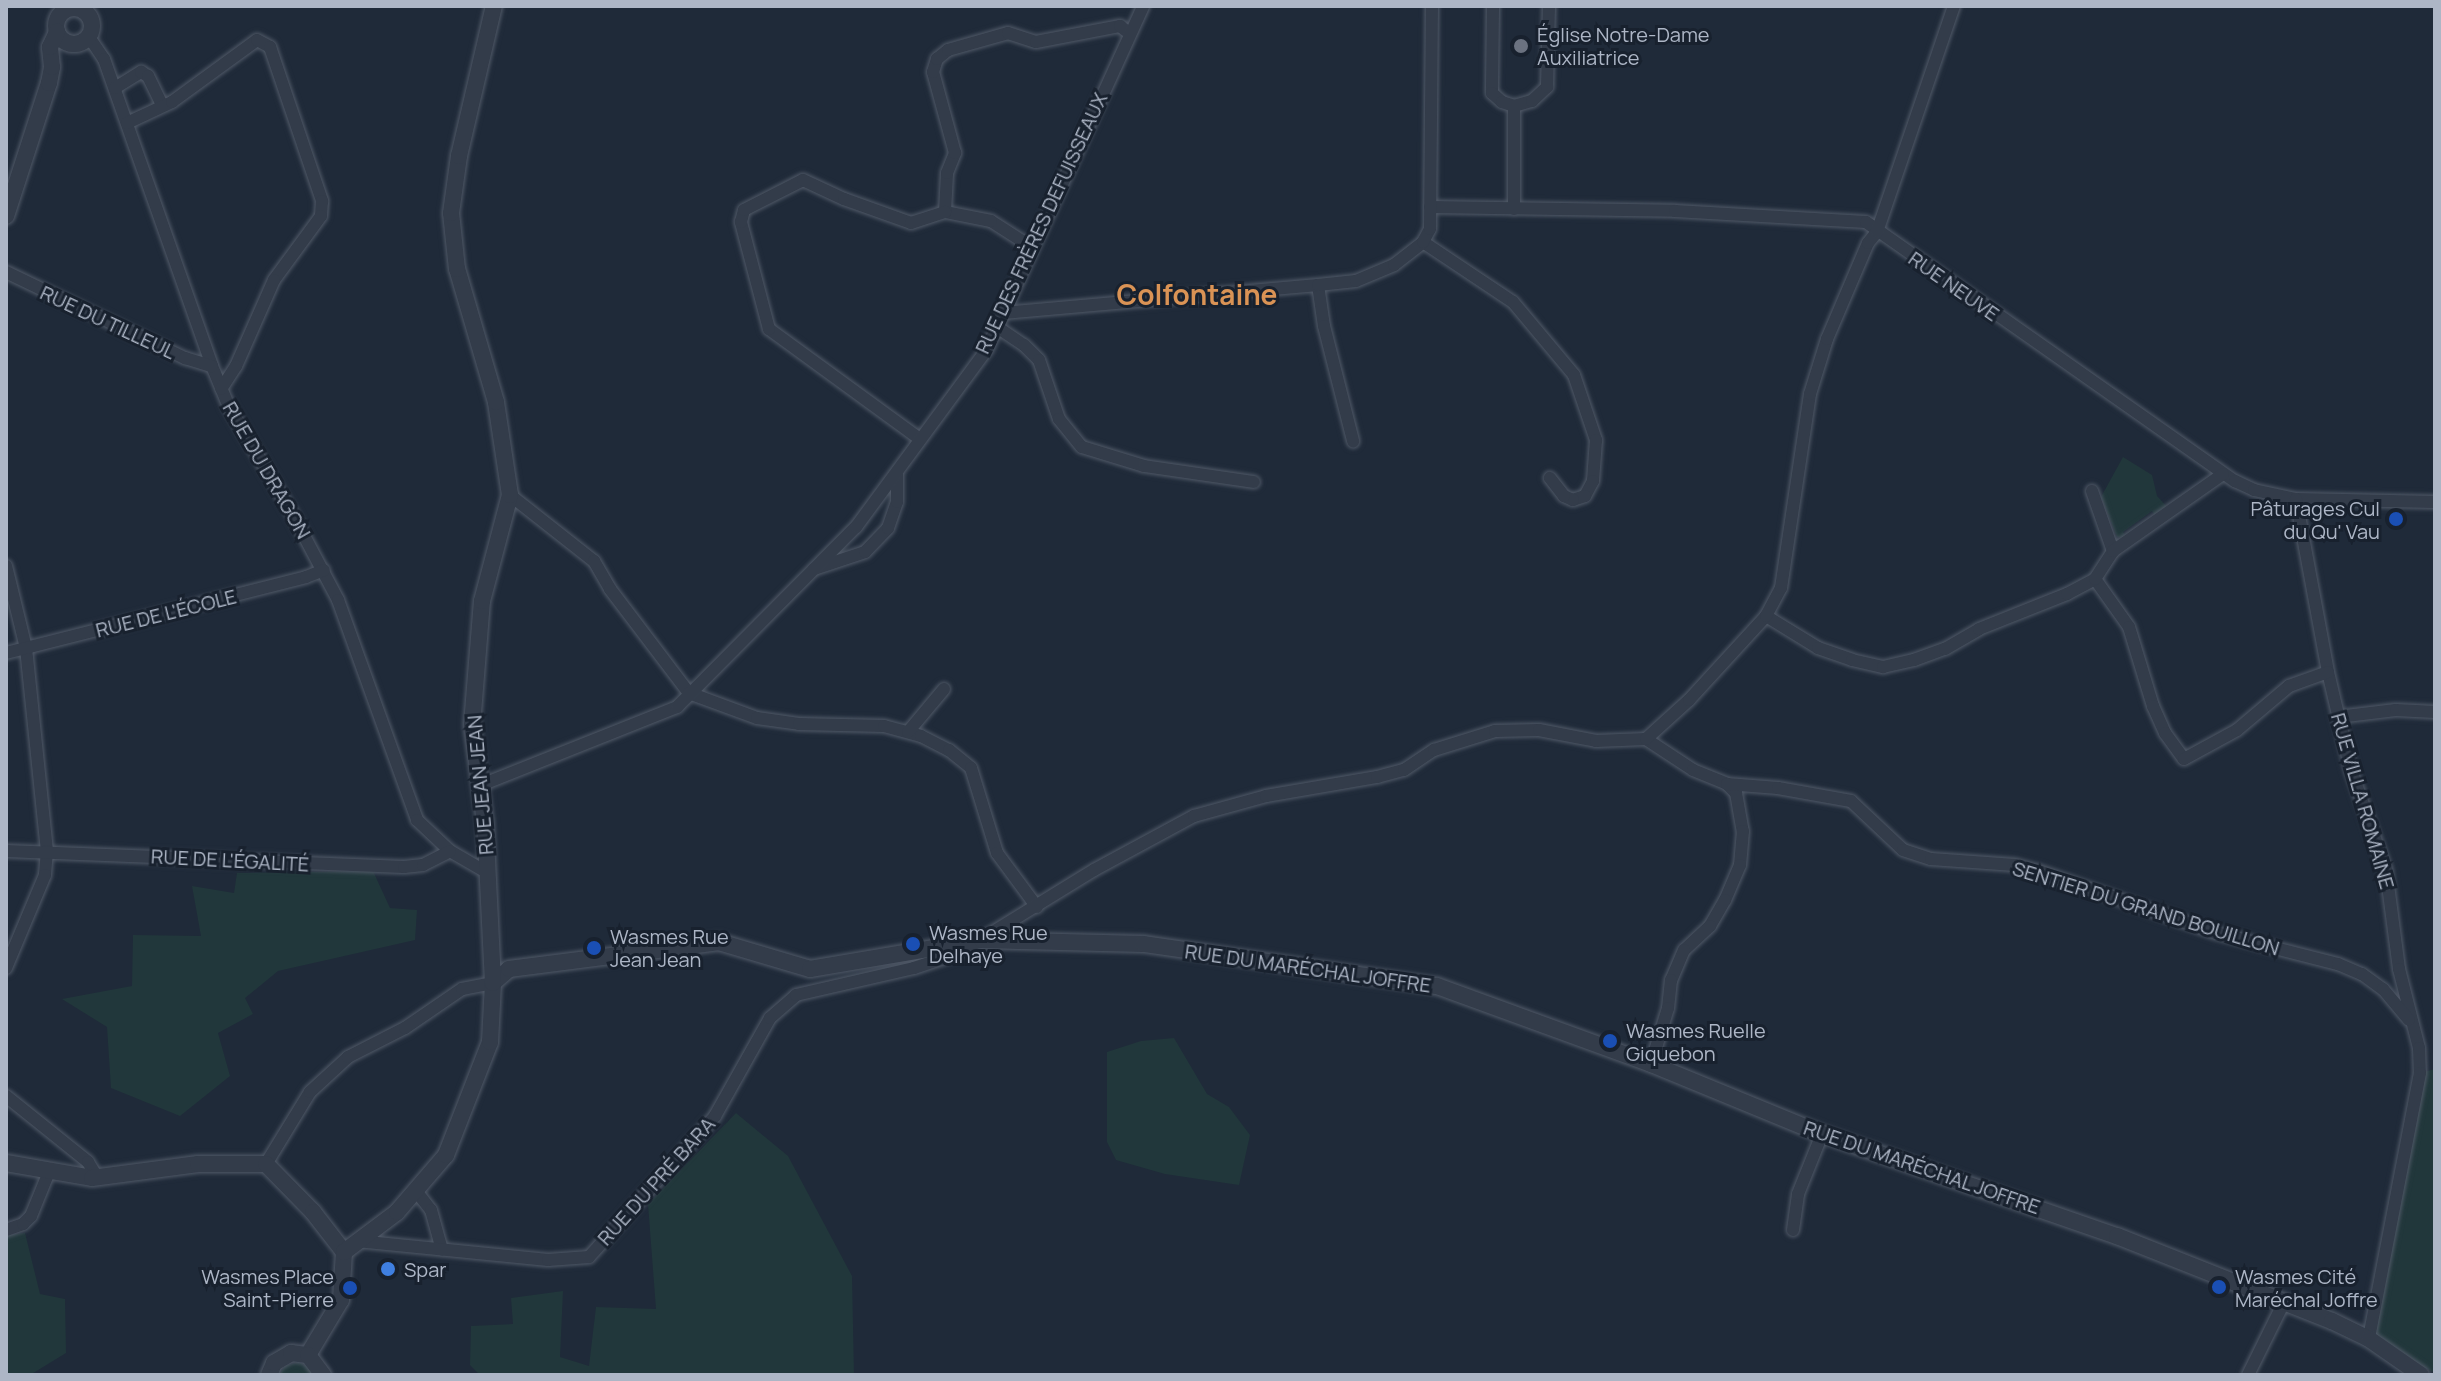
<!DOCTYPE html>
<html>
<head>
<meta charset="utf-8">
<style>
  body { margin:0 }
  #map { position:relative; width:2441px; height:1381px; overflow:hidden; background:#1f2a39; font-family:Manrope,sans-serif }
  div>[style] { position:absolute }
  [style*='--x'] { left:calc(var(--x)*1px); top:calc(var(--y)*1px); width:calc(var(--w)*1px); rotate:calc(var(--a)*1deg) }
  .green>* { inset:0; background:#21373b }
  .roads { filter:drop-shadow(0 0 2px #505967) drop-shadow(0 0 2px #505967) }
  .minor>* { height:12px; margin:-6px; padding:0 6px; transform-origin:6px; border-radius:6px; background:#333c4a }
  .tertiary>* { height:16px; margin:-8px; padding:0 8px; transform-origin:8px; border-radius:8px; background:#333c4a }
  .tertiary>.ring { margin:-8px; padding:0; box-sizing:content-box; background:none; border:16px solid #333c4a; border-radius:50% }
  .dots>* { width:22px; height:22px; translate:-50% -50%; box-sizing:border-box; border:4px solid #18212e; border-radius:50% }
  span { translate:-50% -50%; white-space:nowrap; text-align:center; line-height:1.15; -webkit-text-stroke:6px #18212e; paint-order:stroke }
  .poi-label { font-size:20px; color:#adb6c6 }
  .left { translate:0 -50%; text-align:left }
  .right { translate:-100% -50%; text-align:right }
  .street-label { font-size:20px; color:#adb6c6 }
  .district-label { font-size:28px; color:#da9355; font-weight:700 }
  .frame { position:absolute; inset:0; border:8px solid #adb6c6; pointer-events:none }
</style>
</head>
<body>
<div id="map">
  <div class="green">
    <i style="clip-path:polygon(2123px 457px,2152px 475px,2157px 496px,2171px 511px,2159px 521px,2152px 511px,2123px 532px,2127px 538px,2117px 537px,2101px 497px)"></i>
    <i style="clip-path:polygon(373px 871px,390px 908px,417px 910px,415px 940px,278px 971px,245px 998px,253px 1014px,218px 1033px,230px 1076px,180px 1116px,111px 1088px,107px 1027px,62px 999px,132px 986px,133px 935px,201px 936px,192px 886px,234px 893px,237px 873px)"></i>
    <i style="clip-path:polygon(1174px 1038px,1207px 1094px,1229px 1107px,1250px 1135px,1239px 1185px,1165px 1174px,1116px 1160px,1107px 1142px,1107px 1052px,1141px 1041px)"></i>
    <i style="clip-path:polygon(2435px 1069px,2435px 1373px,2369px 1339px,2420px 1073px)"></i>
    <i style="clip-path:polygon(736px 1113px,788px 1156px,852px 1276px,854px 1375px,480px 1375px,470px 1365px,471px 1326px,513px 1324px,511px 1298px,563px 1291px,560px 1357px,589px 1366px,596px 1307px,656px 1309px,648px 1204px)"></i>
    <i style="clip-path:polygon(25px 1233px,40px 1294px,65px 1299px,66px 1353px,30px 1375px,6px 1375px,6px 1235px)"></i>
    <i style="clip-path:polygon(299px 1362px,310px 1368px,314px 1375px,279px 1375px,285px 1366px)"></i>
  </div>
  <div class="roads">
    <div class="minor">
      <i style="--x:1493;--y:6;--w:87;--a:90.7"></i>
      <i style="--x:1492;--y:93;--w:13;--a:42"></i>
      <i style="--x:1502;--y:102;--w:13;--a:18"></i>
      <i style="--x:1514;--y:106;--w:19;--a:-16"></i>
      <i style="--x:1532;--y:101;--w:21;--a:-43"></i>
      <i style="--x:1547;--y:87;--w:81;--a:-88.6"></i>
      <i style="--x:89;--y:37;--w:27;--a:56"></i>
      <i style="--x:104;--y:59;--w:325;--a:70.6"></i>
      <i style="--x:212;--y:366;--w:44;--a:67.5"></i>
      <i style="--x:229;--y:407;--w:123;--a:59.3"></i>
      <i style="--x:292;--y:513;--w:98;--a:62.1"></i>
      <i style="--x:338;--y:600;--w:234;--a:70.2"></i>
      <i style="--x:417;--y:820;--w:45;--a:43.2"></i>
      <i style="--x:450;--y:851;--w:44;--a:30.1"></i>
      <i style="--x:115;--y:88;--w:31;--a:-32"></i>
      <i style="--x:141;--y:72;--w:8;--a:30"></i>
      <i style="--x:148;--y:76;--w:32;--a:64"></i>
      <i style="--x:127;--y:123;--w:50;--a:-25"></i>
      <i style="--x:172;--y:102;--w:105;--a:-36.1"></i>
      <i style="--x:257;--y:40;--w:15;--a:28"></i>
      <i style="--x:270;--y:47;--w:163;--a:71.3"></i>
      <i style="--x:322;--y:201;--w:15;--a:94"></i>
      <i style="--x:321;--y:216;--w:79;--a:126.3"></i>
      <i style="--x:274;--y:280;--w:94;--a:113.8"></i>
      <i style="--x:236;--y:366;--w:27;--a:123"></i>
      <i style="--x:1430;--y:207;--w:245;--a:0.9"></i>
      <i style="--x:1675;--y:211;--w:191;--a:3.3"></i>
      <i style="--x:1866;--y:222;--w:451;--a:35.1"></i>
      <i style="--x:2235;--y:481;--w:21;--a:25"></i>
      <i style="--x:2254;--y:490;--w:43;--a:12.1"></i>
      <i style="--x:2296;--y:499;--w:139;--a:1.2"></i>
      <i style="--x:1514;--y:209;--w:103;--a:-90"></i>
      <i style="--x:1423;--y:242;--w:108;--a:33.7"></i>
      <i style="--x:1513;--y:302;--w:95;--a:50.1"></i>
      <i style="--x:1574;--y:375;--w:69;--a:71.3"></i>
      <i style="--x:1596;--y:440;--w:41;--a:94.2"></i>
      <i style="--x:1593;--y:481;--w:17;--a:118"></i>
      <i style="--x:1585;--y:496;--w:13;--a:162"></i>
      <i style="--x:1573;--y:500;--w:10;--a:-156"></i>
      <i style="--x:1564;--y:496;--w:23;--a:-128"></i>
      <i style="--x:1033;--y:248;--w:50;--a:-147.3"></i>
      <i style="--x:991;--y:221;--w:47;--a:-168.9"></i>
      <i style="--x:945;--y:212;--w:39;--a:-87"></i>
      <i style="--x:947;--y:173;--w:22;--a:-68"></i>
      <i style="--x:955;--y:153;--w:84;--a:-105.2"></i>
      <i style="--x:933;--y:72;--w:14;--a:-73"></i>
      <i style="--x:937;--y:59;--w:14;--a:-39"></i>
      <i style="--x:948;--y:50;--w:62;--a:-15.8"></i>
      <i style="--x:1008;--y:33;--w:29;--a:18"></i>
      <i style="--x:1036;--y:42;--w:86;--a:-10.8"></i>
      <i style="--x:1120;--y:26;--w:11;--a:38"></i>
      <i style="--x:6;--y:272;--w:199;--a:25.7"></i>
      <i style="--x:185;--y:358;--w:28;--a:17"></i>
      <i style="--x:1318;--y:285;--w:41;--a:81.7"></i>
      <i style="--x:1324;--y:326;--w:119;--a:75.8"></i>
      <i style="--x:1003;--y:313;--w:316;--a:-5.1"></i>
      <i style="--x:1318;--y:285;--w:38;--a:-6"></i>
      <i style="--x:1356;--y:281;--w:41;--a:-22.8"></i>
      <i style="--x:1394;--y:265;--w:37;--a:-38"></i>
      <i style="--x:1423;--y:242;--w:15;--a:-62"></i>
      <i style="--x:1430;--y:229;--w:223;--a:-89.5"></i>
      <i style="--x:997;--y:327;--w:32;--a:34"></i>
      <i style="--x:1024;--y:345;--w:21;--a:45"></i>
      <i style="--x:1039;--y:360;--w:62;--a:71.3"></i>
      <i style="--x:1059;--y:419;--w:36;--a:51"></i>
      <i style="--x:1082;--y:447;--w:65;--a:17"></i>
      <i style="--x:1144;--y:466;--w:111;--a:8.3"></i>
      <i style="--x:920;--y:439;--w:187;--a:-143.9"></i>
      <i style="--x:769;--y:329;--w:111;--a:-104.7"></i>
      <i style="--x:741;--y:222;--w:12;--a:-76"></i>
      <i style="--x:744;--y:210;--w:66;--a:-27"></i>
      <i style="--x:803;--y:180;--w:45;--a:24.9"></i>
      <i style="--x:844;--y:199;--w:71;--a:19.7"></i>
      <i style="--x:911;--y:223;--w:36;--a:-18"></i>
      <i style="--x:2092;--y:491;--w:64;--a:70.7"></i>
      <i style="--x:510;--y:495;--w:107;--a:38.2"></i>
      <i style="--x:594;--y:561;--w:32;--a:60"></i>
      <i style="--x:610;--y:589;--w:131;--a:52.8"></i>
      <i style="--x:689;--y:693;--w:72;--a:20.2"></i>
      <i style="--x:757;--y:718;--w:42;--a:8.1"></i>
      <i style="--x:799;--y:724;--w:85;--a:1.3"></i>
      <i style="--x:884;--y:726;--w:38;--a:15"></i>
      <i style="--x:921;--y:736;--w:31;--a:27"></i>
      <i style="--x:949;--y:750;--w:28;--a:39"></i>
      <i style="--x:971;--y:768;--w:89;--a:73"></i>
      <i style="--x:997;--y:853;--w:67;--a:53.5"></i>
      <i style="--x:2296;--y:499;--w:176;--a:79.5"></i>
      <i style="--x:2328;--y:672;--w:101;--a:76.8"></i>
      <i style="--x:2351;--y:770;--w:106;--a:70.7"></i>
      <i style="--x:2386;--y:870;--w:100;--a:82.5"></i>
      <i style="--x:2399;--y:969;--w:81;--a:75.8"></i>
      <i style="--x:2419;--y:1048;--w:25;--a:88"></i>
      <i style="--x:2420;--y:1073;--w:271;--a:100.9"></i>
      <i style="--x:6;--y:566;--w:84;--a:76.3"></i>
      <i style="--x:26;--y:648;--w:204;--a:84.1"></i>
      <i style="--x:47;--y:851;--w:24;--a:95"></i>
      <i style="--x:45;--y:875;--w:101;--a:112.8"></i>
      <i style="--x:814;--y:569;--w:54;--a:-18.4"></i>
      <i style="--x:865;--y:552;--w:33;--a:-46"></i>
      <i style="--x:888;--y:528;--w:28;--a:-71"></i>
      <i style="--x:897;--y:502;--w:30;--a:-90"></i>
      <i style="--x:2095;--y:579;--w:59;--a:54.7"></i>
      <i style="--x:2129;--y:627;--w:83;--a:73.1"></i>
      <i style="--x:2153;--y:706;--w:30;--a:66"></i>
      <i style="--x:2165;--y:733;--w:32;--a:54"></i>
      <i style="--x:2184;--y:759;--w:60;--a:-28.7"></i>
      <i style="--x:2237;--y:730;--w:68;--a:-40.2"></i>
      <i style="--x:2289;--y:686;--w:41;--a:-19.7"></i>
      <i style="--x:1766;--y:616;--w:61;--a:31.6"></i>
      <i style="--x:1818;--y:648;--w:36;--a:19"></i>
      <i style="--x:1852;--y:660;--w:32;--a:13"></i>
      <i style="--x:1883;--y:667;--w:32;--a:-13"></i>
      <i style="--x:1914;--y:660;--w:33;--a:-20"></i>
      <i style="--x:1945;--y:649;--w:39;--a:-30"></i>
      <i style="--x:1979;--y:629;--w:95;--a:-21.7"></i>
      <i style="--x:2067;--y:594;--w:32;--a:-28"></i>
      <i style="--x:2095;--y:579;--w:33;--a:-57"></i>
      <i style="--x:2113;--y:551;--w:134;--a:-35"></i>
      <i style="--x:6;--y:653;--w:309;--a:-14.2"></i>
      <i style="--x:306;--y:577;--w:19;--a:-21"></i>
      <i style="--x:2338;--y:717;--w:58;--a:-6.9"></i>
      <i style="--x:2396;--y:710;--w:39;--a:3"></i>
      <i style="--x:908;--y:732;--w:56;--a:-50.1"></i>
      <i style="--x:1646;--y:739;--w:56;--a:33.4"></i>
      <i style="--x:1693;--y:770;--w:37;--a:22"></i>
      <i style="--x:1727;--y:784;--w:13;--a:45"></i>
      <i style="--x:1736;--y:793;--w:39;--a:80"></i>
      <i style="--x:1743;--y:831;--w:34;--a:95"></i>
      <i style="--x:1740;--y:865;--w:38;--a:113"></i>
      <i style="--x:1725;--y:900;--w:30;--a:120"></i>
      <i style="--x:1710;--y:926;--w:35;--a:137"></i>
      <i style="--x:1684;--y:950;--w:33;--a:113"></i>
      <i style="--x:1671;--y:980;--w:28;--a:96"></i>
      <i style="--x:1668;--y:1008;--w:59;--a:106.9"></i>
      <i style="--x:1727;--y:784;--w:51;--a:4.5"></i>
      <i style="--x:1778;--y:788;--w:74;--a:10.1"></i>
      <i style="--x:1851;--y:801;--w:71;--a:43.3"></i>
      <i style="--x:1903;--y:850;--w:29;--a:18"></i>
      <i style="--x:1931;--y:859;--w:84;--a:4.1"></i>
      <i style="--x:2015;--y:865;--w:24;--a:15"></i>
      <i style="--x:2038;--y:871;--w:188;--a:19.2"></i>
      <i style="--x:2216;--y:933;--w:126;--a:14.3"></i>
      <i style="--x:2338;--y:964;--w:26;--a:23"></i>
      <i style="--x:2362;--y:974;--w:26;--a:36"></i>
      <i style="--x:2383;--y:989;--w:40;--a:50"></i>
      <i style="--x:481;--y:785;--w:211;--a:-21.7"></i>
      <i style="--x:677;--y:707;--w:254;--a:-45.2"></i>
      <i style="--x:856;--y:527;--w:221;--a:-53.6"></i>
      <i style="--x:987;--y:349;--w:377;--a:-65.5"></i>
      <i style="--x:6;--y:851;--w:398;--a:2.3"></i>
      <i style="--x:404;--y:867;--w:19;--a:-6"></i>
      <i style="--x:423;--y:865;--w:30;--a:-27"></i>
      <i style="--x:6;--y:1096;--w:105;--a:38.8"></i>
      <i style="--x:88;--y:1162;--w:17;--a:59"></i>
      <i style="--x:266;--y:1164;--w:84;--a:-58.6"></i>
      <i style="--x:310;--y:1092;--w:52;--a:-42.6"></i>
      <i style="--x:348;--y:1057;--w:64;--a:-27"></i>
      <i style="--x:405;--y:1028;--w:69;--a:-34.4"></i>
      <i style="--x:462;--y:989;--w:32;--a:-11"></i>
      <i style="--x:416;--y:1191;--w:24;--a:52"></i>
      <i style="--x:431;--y:1210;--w:41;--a:74.6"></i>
      <i style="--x:6;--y:1230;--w:18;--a:-19"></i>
      <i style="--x:23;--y:1224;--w:11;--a:-45"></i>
      <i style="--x:31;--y:1216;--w:48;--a:-67.8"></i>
      <i style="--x:1793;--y:1230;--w:36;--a:-82"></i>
      <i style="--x:1798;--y:1194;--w:65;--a:-68.2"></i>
      <i style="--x:357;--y:1241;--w:192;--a:5.7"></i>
      <i style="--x:548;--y:1260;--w:41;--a:-4.2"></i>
      <i style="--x:589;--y:1257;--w:189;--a:-48.2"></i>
      <i style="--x:715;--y:1116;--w:112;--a:-60.7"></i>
      <i style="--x:770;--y:1018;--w:35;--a:-41"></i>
      <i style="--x:796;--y:995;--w:121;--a:-12.9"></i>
      <i style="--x:914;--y:968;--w:47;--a:-18.4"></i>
      <i style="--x:959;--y:953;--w:158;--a:-31.6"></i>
      <i style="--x:1094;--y:870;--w:114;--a:-28.4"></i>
      <i style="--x:1194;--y:816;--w:75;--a:-15.5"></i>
      <i style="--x:1266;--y:796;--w:113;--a:-9.7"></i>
      <i style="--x:1377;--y:777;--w:28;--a:-15"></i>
      <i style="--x:1404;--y:770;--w:36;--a:-34"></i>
      <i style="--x:1434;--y:750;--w:64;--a:-17.3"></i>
      <i style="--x:1495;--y:731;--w:44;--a:-1.3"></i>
      <i style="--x:1539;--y:730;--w:58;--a:10.9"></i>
      <i style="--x:1596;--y:741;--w:50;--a:-2.3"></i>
      <i style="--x:1646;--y:739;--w:58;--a:-42.2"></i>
      <i style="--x:1689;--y:700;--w:114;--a:-47.5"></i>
      <i style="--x:1766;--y:616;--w:32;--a:-62"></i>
      <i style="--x:1781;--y:588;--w:196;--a:-81.5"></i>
      <i style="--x:1810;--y:394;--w:58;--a:-72.8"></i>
      <i style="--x:1827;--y:339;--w:104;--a:-66.9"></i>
      <i style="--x:1868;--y:243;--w:14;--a:-51"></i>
      <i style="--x:1877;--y:232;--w:239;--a:-71.2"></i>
      <i style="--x:2248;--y:1375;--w:81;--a:-63.7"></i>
    </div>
    <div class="tertiary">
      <i class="ring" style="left:56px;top:8px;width:20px;height:20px"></i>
      <i style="--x:6;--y:216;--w:140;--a:-72.1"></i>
      <i style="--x:49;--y:83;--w:16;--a:-79"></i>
      <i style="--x:52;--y:67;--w:20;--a:-96"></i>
      <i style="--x:50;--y:47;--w:17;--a:-65"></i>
      <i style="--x:493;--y:983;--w:21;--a:-41"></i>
      <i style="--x:509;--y:969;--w:212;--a:-7.3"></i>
      <i style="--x:719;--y:942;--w:95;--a:16.5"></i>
      <i style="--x:810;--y:969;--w:174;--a:-9.6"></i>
      <i style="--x:982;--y:940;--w:162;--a:1.4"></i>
      <i style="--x:1144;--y:944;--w:296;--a:8.2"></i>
      <i style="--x:1437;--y:986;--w:228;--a:20"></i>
      <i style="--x:1651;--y:1064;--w:185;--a:22.3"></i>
      <i style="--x:1822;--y:1134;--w:312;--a:19.1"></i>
      <i style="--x:2117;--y:1236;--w:231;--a:21.6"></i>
      <i style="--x:2332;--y:1321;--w:41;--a:25.9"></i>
      <i style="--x:2369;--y:1339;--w:63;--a:34.7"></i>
      <i style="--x:6;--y:1163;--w:87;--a:9.9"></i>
      <i style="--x:92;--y:1178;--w:107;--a:-7.5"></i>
      <i style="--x:198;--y:1164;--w:68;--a:0"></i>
      <i style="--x:266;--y:1164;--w:67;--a:45.6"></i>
      <i style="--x:313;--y:1212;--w:51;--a:52.2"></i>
      <i style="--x:344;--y:1252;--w:48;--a:93.6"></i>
      <i style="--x:341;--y:1300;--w:64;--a:121"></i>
      <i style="--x:344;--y:1252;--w:66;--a:-37"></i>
      <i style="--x:397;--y:1212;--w:75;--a:-49.3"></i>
      <i style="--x:446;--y:1155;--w:121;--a:-68.7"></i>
      <i style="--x:490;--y:1042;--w:59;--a:-87.1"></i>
      <i style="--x:493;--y:983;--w:161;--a:-92.8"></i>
      <i style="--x:485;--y:822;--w:98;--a:-97.6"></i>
      <i style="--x:472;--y:725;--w:124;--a:-85.4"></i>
      <i style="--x:482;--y:601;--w:110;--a:-75.2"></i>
      <i style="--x:510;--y:495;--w:94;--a:-98.6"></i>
      <i style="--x:496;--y:402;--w:139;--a:-106.3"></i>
      <i style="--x:457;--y:269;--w:56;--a:-96.1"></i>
      <i style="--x:451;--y:213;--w:58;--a:-82"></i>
      <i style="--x:459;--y:156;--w:154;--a:-76.9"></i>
      <i style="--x:269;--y:1375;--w:13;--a:-67"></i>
      <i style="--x:274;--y:1363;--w:20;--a:-30"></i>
      <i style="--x:291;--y:1353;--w:17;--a:7"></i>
      <i style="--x:308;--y:1355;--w:25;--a:53"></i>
    </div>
  </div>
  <div class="dots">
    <i style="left:1521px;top:46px;background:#6b7280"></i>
    <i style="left:2396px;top:519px;background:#1a4fb4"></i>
    <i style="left:913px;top:944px;background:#1a4fb4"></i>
    <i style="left:594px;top:948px;background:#1a4fb4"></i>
    <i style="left:1610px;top:1041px;background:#1a4fb4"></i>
    <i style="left:388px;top:1269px;background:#3f7fe0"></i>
    <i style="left:2219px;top:1287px;background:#1a4fb4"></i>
    <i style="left:350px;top:1288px;background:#1a4fb4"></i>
  </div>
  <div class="poi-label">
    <span class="left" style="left:1537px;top:46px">Église Notre-Dame<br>Auxiliatrice</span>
    <span class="right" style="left:2380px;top:520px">Pâturages Cul<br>du Qu' Vau</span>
    <span class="left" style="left:929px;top:944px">Wasmes Rue<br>Delhaye</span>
    <span class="left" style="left:610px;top:948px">Wasmes Rue<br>Jean Jean</span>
    <span class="left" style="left:1626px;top:1042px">Wasmes Ruelle<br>Giquebon</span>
    <span class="left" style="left:404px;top:1269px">Spar</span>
    <span class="right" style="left:334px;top:1288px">Wasmes Place<br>Saint-Pierre</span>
    <span class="left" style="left:2235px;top:1288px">Wasmes Cité<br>Maréchal Joffre</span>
  </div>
  <div class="street-label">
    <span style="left:1041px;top:223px;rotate:-65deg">RUE DES FRÈRES DEFUISSEAUX</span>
    <span style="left:1954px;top:286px;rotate:35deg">RUE NEUVE</span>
    <span style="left:108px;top:322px;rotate:25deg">RUE DU TILLEUL</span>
    <span style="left:267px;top:470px;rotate:60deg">RUE DU DRAGON</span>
    <span style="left:166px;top:613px;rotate:-14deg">RUE DE L'ÉCOLE</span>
    <span style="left:480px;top:785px;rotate:-95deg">RUE JEAN JEAN</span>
    <span style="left:2363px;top:801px;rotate:74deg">RUE VILLA ROMAINE</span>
    <span style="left:230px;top:860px;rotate:3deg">RUE DE L'ÉGALITÉ</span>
    <span style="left:2146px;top:908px;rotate:17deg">SENTIER DU GRAND BOUILLON</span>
    <span style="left:1308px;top:968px;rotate:8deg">RUE DU MARÉCHAL JOFFRE</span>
    <span style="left:1922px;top:1167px;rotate:19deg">RUE DU MARÉCHAL JOFFRE</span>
    <span style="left:656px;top:1181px;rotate:-48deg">RUE DU PRÉ BARA</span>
  </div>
  <div class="district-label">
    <span style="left:1197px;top:294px">Colfontaine</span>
  </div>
  <div class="frame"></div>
</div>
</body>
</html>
